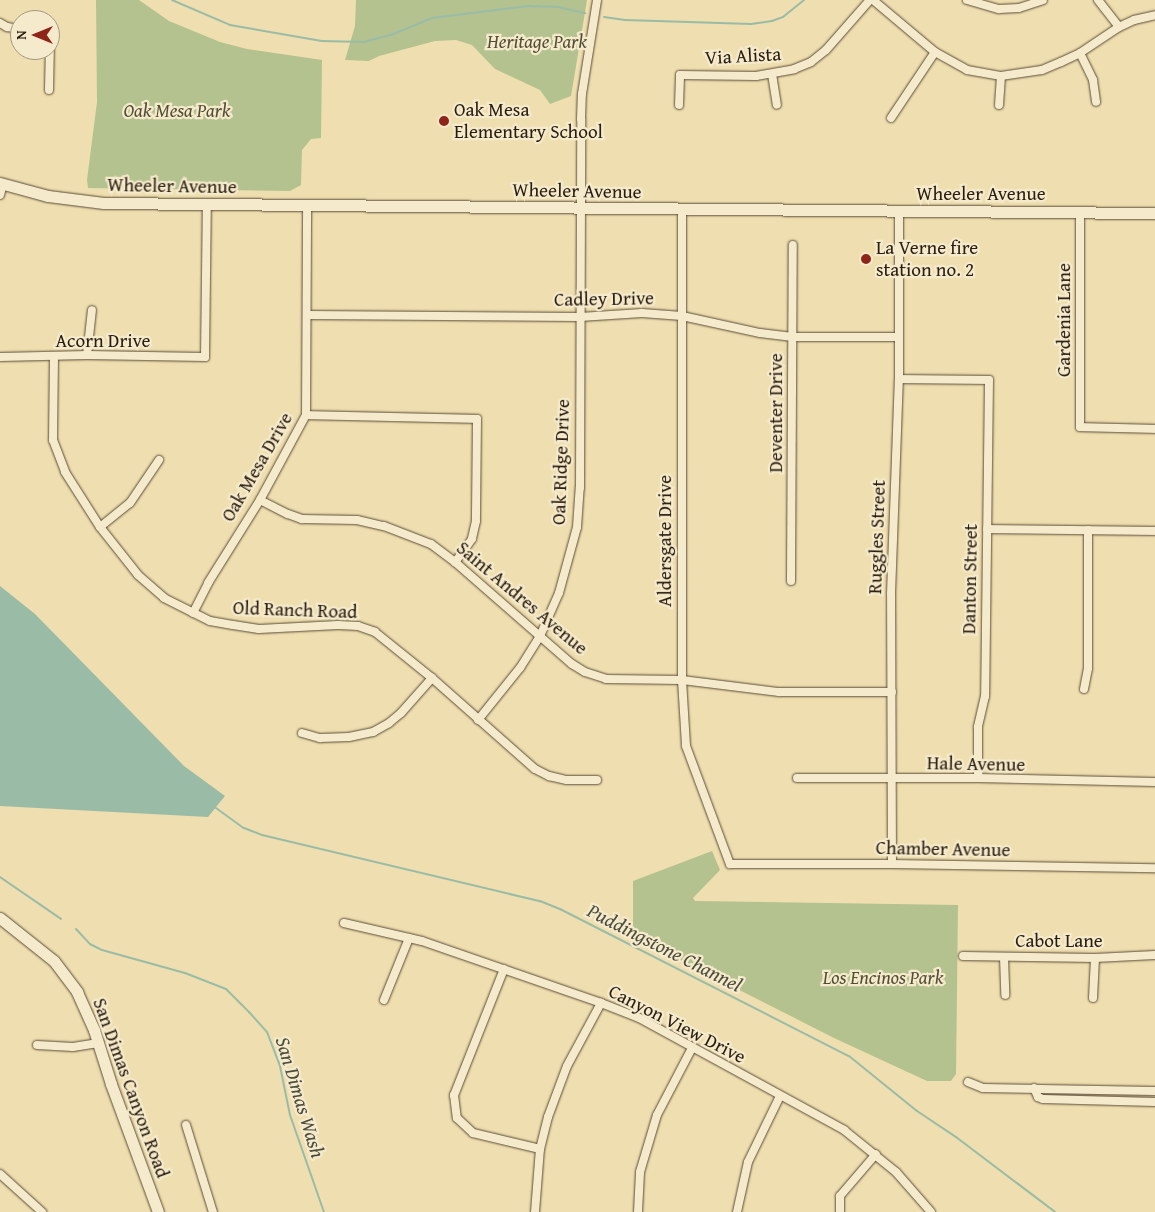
<!DOCTYPE html>
<html>
<head>
<meta charset="utf-8">
<style>
  body { margin:0 }
  #map { position:relative; width:1155px; height:1212px; overflow:hidden; background:#efdeaf; font-family:"Gentium Book Plus",serif }
  div>[style] { position:absolute }
  [style*='--x'] { left:calc(var(--x)*1px); top:calc(var(--y)*1px); width:calc(var(--w)*1px); rotate:calc(var(--a)*1deg) }
  .green>* { inset:0; background:#b3c28f }
  .water>* { inset:0; background:#9abca7 }
  .stream>* { height:2px; margin:-1px; padding:0 1px; transform-origin:1px; border-radius:1px; background:#9abca7 }
  .roads { filter:drop-shadow(0 0 1px #5a4c38) drop-shadow(0 0 1px #5a4c38) }
  .street>* { height:8px; margin:-4px; padding:0 4px; transform-origin:4px; border-radius:4px; background:#f5eacb }
  .secondary>* { height:11px; margin:-5.5px; padding:0 5.5px; transform-origin:5.5px; border-radius:5.5px; background:#f5eacb }
  .dots>* { width:14px; height:14px; translate:-50% -50%; box-sizing:border-box; border:2px solid #f5eacb; border-radius:50% }
  span { translate:-50% -50%; white-space:nowrap; text-align:center; line-height:1.15; -webkit-text-stroke:4.5px #f5eacb; paint-order:stroke }
  .park-label { font-size:19px; color:#524e36; font-style:italic }
  .street-label { font-size:19px; color:#291c10 }
  .poi-label { font-size:19px; color:#291c10 }
  .left { translate:0 -50%; text-align:left }
  .water-label { font-size:20px; color:#4b4c3d; font-style:italic }
  .north { position:absolute; left:10px; top:10px; width:50px; height:50px; box-sizing:border-box; background:#f5eacb; border:1px solid #a39880; border-radius:50%; rotate:270deg; font-size:14px; font-weight:700; line-height:20px; text-align:center; color:#291c10 }
  .north::after { content:''; display:block; margin:auto; width:18px; height:22px; background:#8f2418; clip-path:polygon(50% 0,100% 100%,50% 72%,0 100%) }
</style>
</head>
<body>
<div id="map">
  <div class="green">
    <i style="clip-path:polygon(96px 0,139px 0,169px 21px,220px 42px,247px 49px,322px 60px,321px 138px,311px 139px,302px 150px,301px 185px,290px 191px,88px 188px,87px 180px,97px 102px)"></i>
    <i style="clip-path:polygon(356px 0,587px 0,571px 96px,550px 104px,540px 90px,495px 69px,472px 45px,456px 40px,435px 41px,379px 56px,369px 61px,345px 60px,355px 26px)"></i>
    <i style="clip-path:polygon(712px 851px,720px 870px,693px 898px,695px 901px,958px 905px,956px 1074px,951px 1081px,927px 1081px,834px 1038px,649px 944px,633px 931px,633px 881px)"></i>
  </div>
  <div class="water">
    <i style="clip-path:polygon(0 586px,35px 614px,184px 766px,225px 796px,208px 817px,0 806px)"></i>
  </div>
  <div class="stream">
    <i style="--x:172;--y:0;--w:63;--a:23.3"></i>
    <i style="--x:230;--y:25;--w:93;--a:9.9"></i>
    <i style="--x:322;--y:41;--w:42;--a:1.4"></i>
    <i style="--x:364;--y:42;--w:28;--a:-15"></i>
    <i style="--x:391;--y:35;--w:44;--a:-22.5"></i>
    <i style="--x:432;--y:18;--w:97;--a:-7.1"></i>
    <i style="--x:528;--y:6;--w:30;--a:2"></i>
    <i style="--x:558;--y:7;--w:28;--a:13"></i>
    <i style="--x:604;--y:17;--w:21;--a:8"></i>
    <i style="--x:625;--y:20;--w:126;--a:1.8"></i>
    <i style="--x:751;--y:24;--w:21;--a:-8"></i>
    <i style="--x:772;--y:21;--w:12;--a:-20"></i>
    <i style="--x:783;--y:17;--w:27;--a:-39"></i>
    <i style="--x:216;--y:808;--w:34;--a:36"></i>
    <i style="--x:244;--y:828;--w:19;--a:21"></i>
    <i style="--x:262;--y:835;--w:286;--a:13.4"></i>
    <i style="--x:540;--y:901;--w:22;--a:22"></i>
    <i style="--x:560;--y:909;--w:324;--a:27"></i>
    <i style="--x:849;--y:1056;--w:87;--a:39"></i>
    <i style="--x:917;--y:1111;--w:47;--a:33.7"></i>
    <i style="--x:956;--y:1137;--w:124;--a:37.1"></i>
    <i style="--x:0;--y:877;--w:74;--a:34.5"></i>
    <i style="--x:76;--y:929;--w:21;--a:47"></i>
    <i style="--x:90;--y:944;--w:13;--a:27"></i>
    <i style="--x:102;--y:950;--w:86;--a:15.5"></i>
    <i style="--x:185;--y:973;--w:44;--a:21.3"></i>
    <i style="--x:226;--y:989;--w:33;--a:45"></i>
    <i style="--x:249;--y:1012;--w:27;--a:48"></i>
    <i style="--x:267;--y:1032;--w:36;--a:69"></i>
    <i style="--x:280;--y:1066;--w:50;--a:78.5"></i>
    <i style="--x:290;--y:1115;--w:103;--a:70.7"></i>
  </div>
  <div class="roads">
    <div class="street">
      <i style="--x:873;--y:0;--w:81;--a:40"></i>
      <i style="--x:935;--y:52;--w:37;--a:29"></i>
      <i style="--x:967;--y:70;--w:35;--a:10"></i>
      <i style="--x:1001;--y:76;--w:41;--a:-8.3"></i>
      <i style="--x:1042;--y:70;--w:21;--a:-23"></i>
      <i style="--x:1061;--y:62;--w:21;--a:-25"></i>
      <i style="--x:1080;--y:53;--w:47;--a:-33.7"></i>
      <i style="--x:1119;--y:27;--w:17;--a:-25"></i>
      <i style="--x:1134;--y:20;--w:22;--a:-13"></i>
      <i style="--x:967;--y:0;--w:33;--a:16"></i>
      <i style="--x:999;--y:9;--w:20;--a:-3"></i>
      <i style="--x:1019;--y:8;--w:25;--a:-18"></i>
      <i style="--x:1098;--y:0;--w:34;--a:52"></i>
      <i style="--x:0;--y:23;--w:8;--a:30"></i>
      <i style="--x:7;--y:27;--w:13;--a:9"></i>
      <i style="--x:1080;--y:53;--w:30;--a:64"></i>
      <i style="--x:1093;--y:80;--w:22;--a:82"></i>
      <i style="--x:772;--y:74;--w:31;--a:81"></i>
      <i style="--x:49;--y:90;--w:46;--a:-88.8"></i>
      <i style="--x:679;--y:105;--w:30;--a:-88"></i>
      <i style="--x:680;--y:75;--w:76;--a:0.8"></i>
      <i style="--x:756;--y:76;--w:39;--a:-10"></i>
      <i style="--x:794;--y:69;--w:18;--a:-22"></i>
      <i style="--x:811;--y:62;--w:19;--a:-39"></i>
      <i style="--x:826;--y:50;--w:67;--a:-48.7"></i>
      <i style="--x:999;--y:105;--w:29;--a:-86"></i>
      <i style="--x:891;--y:118;--w:79;--a:-56.3"></i>
      <i style="--x:0;--y:195;--w:11;--a:-75"></i>
      <i style="--x:682;--y:209;--w:471;--a:90"></i>
      <i style="--x:682;--y:680;--w:66;--a:86.5"></i>
      <i style="--x:686;--y:746;--w:126;--a:69.6"></i>
      <i style="--x:730;--y:864;--w:162;--a:0"></i>
      <i style="--x:892;--y:864;--w:263;--a:0.9"></i>
      <i style="--x:1080;--y:212;--w:215;--a:90"></i>
      <i style="--x:1080;--y:427;--w:75;--a:1.5"></i>
      <i style="--x:307;--y:315;--w:273;--a:0.4"></i>
      <i style="--x:580;--y:317;--w:62;--a:-3.7"></i>
      <i style="--x:642;--y:313;--w:40;--a:4.3"></i>
      <i style="--x:682;--y:316;--w:80;--a:12.3"></i>
      <i style="--x:760;--y:333;--w:33;--a:7"></i>
      <i style="--x:793;--y:337;--w:105;--a:0"></i>
      <i style="--x:87;--y:355;--w:45;--a:-83.7"></i>
      <i style="--x:0;--y:357;--w:87;--a:-1.3"></i>
      <i style="--x:87;--y:355;--w:118;--a:1"></i>
      <i style="--x:205;--y:357;--w:153;--a:-89.3"></i>
      <i style="--x:54;--y:357;--w:83;--a:90.7"></i>
      <i style="--x:53;--y:440;--w:34;--a:69"></i>
      <i style="--x:65;--y:472;--w:65;--a:57.5"></i>
      <i style="--x:100;--y:527;--w:61;--a:51.6"></i>
      <i style="--x:138;--y:575;--w:35;--a:41"></i>
      <i style="--x:164;--y:598;--w:51;--a:26.6"></i>
      <i style="--x:210;--y:621;--w:23;--a:10"></i>
      <i style="--x:233;--y:625;--w:26;--a:9"></i>
      <i style="--x:259;--y:629;--w:79;--a:-2.9"></i>
      <i style="--x:338;--y:625;--w:20;--a:3"></i>
      <i style="--x:358;--y:626;--w:18;--a:19"></i>
      <i style="--x:375;--y:632;--w:73;--a:38.9"></i>
      <i style="--x:432;--y:678;--w:137;--a:41.5"></i>
      <i style="--x:535;--y:769;--w:16;--a:27"></i>
      <i style="--x:549;--y:776;--w:18;--a:13"></i>
      <i style="--x:567;--y:780;--w:30;--a:0"></i>
      <i style="--x:899;--y:379;--w:90;--a:0.6"></i>
      <i style="--x:989;--y:380;--w:316;--a:90.7"></i>
      <i style="--x:985;--y:696;--w:32;--a:103"></i>
      <i style="--x:978;--y:727;--w:51;--a:90"></i>
      <i style="--x:306;--y:415;--w:171;--a:1.3"></i>
      <i style="--x:477;--y:419;--w:102;--a:90.6"></i>
      <i style="--x:476;--y:521;--w:18;--a:103"></i>
      <i style="--x:472;--y:539;--w:29;--a:126"></i>
      <i style="--x:260;--y:500;--w:31;--a:27"></i>
      <i style="--x:288;--y:514;--w:15;--a:20"></i>
      <i style="--x:302;--y:519;--w:55;--a:1"></i>
      <i style="--x:357;--y:520;--w:28;--a:13"></i>
      <i style="--x:384;--y:526;--w:50;--a:21"></i>
      <i style="--x:431;--y:544;--w:30;--a:37"></i>
      <i style="--x:455;--y:562;--w:155;--a:41.1"></i>
      <i style="--x:572;--y:664;--w:15;--a:32"></i>
      <i style="--x:585;--y:672;--w:22;--a:18"></i>
      <i style="--x:606;--y:679;--w:76;--a:0.8"></i>
      <i style="--x:682;--y:680;--w:98;--a:7.1"></i>
      <i style="--x:779;--y:692;--w:113;--a:0"></i>
      <i style="--x:100;--y:527;--w:38;--a:-39"></i>
      <i style="--x:130;--y:503;--w:52;--a:-56"></i>
      <i style="--x:987;--y:529;--w:168;--a:0.7"></i>
      <i style="--x:791;--y:581;--w:336;--a:-89.7"></i>
      <i style="--x:193;--y:613;--w:34;--a:-63"></i>
      <i style="--x:208;--y:583;--w:98;--a:-57.9"></i>
      <i style="--x:260;--y:500;--w:97;--a:-61.6"></i>
      <i style="--x:306;--y:415;--w:209;--a:-89.7"></i>
      <i style="--x:1084;--y:689;--w:21;--a:-79"></i>
      <i style="--x:1088;--y:668;--w:138;--a:-90"></i>
      <i style="--x:478;--y:720;--w:67;--a:-51.1"></i>
      <i style="--x:520;--y:668;--w:38;--a:-58"></i>
      <i style="--x:540;--y:636;--w:47;--a:-66.2"></i>
      <i style="--x:559;--y:593;--w:68;--a:-74.7"></i>
      <i style="--x:577;--y:527;--w:39;--a:-86"></i>
      <i style="--x:580;--y:488;--w:369;--a:-89.8"></i>
      <i style="--x:581;--y:119;--w:25;--a:-88"></i>
      <i style="--x:582;--y:94;--w:95;--a:-80.9"></i>
      <i style="--x:302;--y:733;--w:19;--a:16"></i>
      <i style="--x:320;--y:738;--w:29;--a:-2"></i>
      <i style="--x:349;--y:737;--w:25;--a:-12"></i>
      <i style="--x:373;--y:732;--w:18;--a:-29"></i>
      <i style="--x:389;--y:723;--w:16;--a:-40"></i>
      <i style="--x:401;--y:713;--w:47;--a:-48.5"></i>
      <i style="--x:797;--y:778;--w:181;--a:0"></i>
      <i style="--x:978;--y:778;--w:177;--a:1.3"></i>
      <i style="--x:892;--y:864;--w:270;--a:-90.2"></i>
      <i style="--x:891;--y:594;--w:215;--a:-87.9"></i>
      <i style="--x:899;--y:379;--w:168;--a:-90"></i>
      <i style="--x:344;--y:923;--w:80;--a:13"></i>
      <i style="--x:422;--y:941;--w:189;--a:19.1"></i>
      <i style="--x:601;--y:1003;--w:41;--a:21.5"></i>
      <i style="--x:639;--y:1018;--w:234;--a:28.6"></i>
      <i style="--x:844;--y:1130;--w:67;--a:38.9"></i>
      <i style="--x:896;--y:1172;--w:53;--a:48.8"></i>
      <i style="--x:963;--y:956;--w:132;--a:0.9"></i>
      <i style="--x:1095;--y:958;--w:60;--a:-2.9"></i>
      <i style="--x:1004;--y:957;--w:38;--a:88"></i>
      <i style="--x:504;--y:969;--w:136;--a:111.6"></i>
      <i style="--x:454;--y:1095;--w:23;--a:83"></i>
      <i style="--x:457;--y:1118;--w:22;--a:43"></i>
      <i style="--x:473;--y:1133;--w:69;--a:13.4"></i>
      <i style="--x:1093;--y:998;--w:40;--a:-87.1"></i>
      <i style="--x:384;--y:1000;--w:67;--a:-68"></i>
      <i style="--x:37;--y:1045;--w:36;--a:3"></i>
      <i style="--x:73;--y:1047;--w:24;--a:-9"></i>
      <i style="--x:968;--y:1082;--w:16;--a:22"></i>
      <i style="--x:983;--y:1088;--w:172;--a:1"></i>
      <i style="--x:1034;--y:1088;--w:10;--a:66"></i>
      <i style="--x:1038;--y:1097;--w:5;--a:22"></i>
      <i style="--x:1043;--y:1099;--w:112;--a:1.5"></i>
      <i style="--x:186;--y:1125;--w:91;--a:72.8"></i>
      <i style="--x:0;--y:1174;--w:57;--a:42.1"></i>
      <i style="--x:535;--y:1212;--w:63;--a:-85.5"></i>
      <i style="--x:540;--y:1149;--w:33;--a:-76"></i>
      <i style="--x:548;--y:1117;--w:54;--a:-69.6"></i>
      <i style="--x:567;--y:1066;--w:72;--a:-61.6"></i>
      <i style="--x:638;--y:1212;--w:40;--a:-87.1"></i>
      <i style="--x:640;--y:1172;--w:59;--a:-73.4"></i>
      <i style="--x:657;--y:1115;--w:76;--a:-62.4"></i>
      <i style="--x:737;--y:1212;--w:51;--a:-77.6"></i>
      <i style="--x:748;--y:1162;--w:73;--a:-64.1"></i>
      <i style="--x:840;--y:1212;--w:16;--a:-90"></i>
      <i style="--x:840;--y:1196;--w:55;--a:-49.4"></i>
    </div>
    <div class="secondary">
      <i style="--x:0;--y:183;--w:50;--a:15.2"></i>
      <i style="--x:48;--y:196;--w:56;--a:7.1"></i>
      <i style="--x:104;--y:203;--w:1051;--a:0.55"></i>
      <i style="--x:0;--y:918;--w:69;--a:38.5"></i>
      <i style="--x:54;--y:961;--w:39;--a:53"></i>
      <i style="--x:77;--y:992;--w:42;--a:65.9"></i>
      <i style="--x:94;--y:1030;--w:57;--a:72.5"></i>
      <i style="--x:111;--y:1084;--w:136;--a:69.8"></i>
    </div>
  </div>
  <div class="dots">
    <i style="left:444px;top:121px;background:#8f2418"></i>
    <i style="left:866px;top:259px;background:#8f2418"></i>
  </div>
  <div class="park-label">
    <span style="left:537px;top:42px">Heritage Park</span>
    <span style="left:177px;top:111px">Oak Mesa Park</span>
    <span style="left:883px;top:978px">Los Encinos Park</span>
  </div>
  <div class="street-label">
    <span style="left:743px;top:56px;rotate:-3deg">Via Alista</span>
    <span style="left:172px;top:186px;rotate:1deg">Wheeler Avenue</span>
    <span style="left:577px;top:191px;rotate:1deg">Wheeler Avenue</span>
    <span style="left:981px;top:194px">Wheeler Avenue</span>
    <span style="left:604px;top:299px;rotate:-1deg">Cadley Drive</span>
    <span style="left:1064px;top:320px;rotate:-90deg">Gardenia Lane</span>
    <span style="left:103px;top:341px">Acorn Drive</span>
    <span style="left:776px;top:413px;rotate:-90deg">Deventer Drive</span>
    <span style="left:561px;top:462px;rotate:-88deg">Oak Ridge Drive</span>
    <span style="left:257px;top:467px;rotate:-60deg">Oak Mesa Drive</span>
    <span style="left:877px;top:537px;rotate:-88deg">Ruggles Street</span>
    <span style="left:665px;top:541px;rotate:-90deg">Aldersgate Drive</span>
    <span style="left:970px;top:579px;rotate:-89deg">Danton Street</span>
    <span style="left:522px;top:598px;rotate:40deg">Saint Andres Avenue</span>
    <span style="left:295px;top:610px;rotate:2deg">Old Ranch Road</span>
    <span style="left:976px;top:764px;rotate:1deg">Hale Avenue</span>
    <span style="left:943px;top:849px;rotate:1deg">Chamber Avenue</span>
    <span style="left:1059px;top:941px">Cabot Lane</span>
    <span style="left:677px;top:1024px;rotate:27deg">Canyon View Drive</span>
    <span style="left:131px;top:1088px;rotate:70deg">San Dimas Canyon Road</span>
  </div>
  <div class="poi-label">
    <span class="left" style="left:454px;top:121px">Oak Mesa<br>Elementary School</span>
    <span class="left" style="left:876px;top:259px">La Verne fire<br>station no. 2</span>
  </div>
  <div class="water-label">
    <span style="left:665px;top:947px;rotate:27deg">Puddingstone Channel</span>
    <span style="left:301px;top:1097px;rotate:73deg">San Dimas Wash</span>
  </div>
  <div class="north">N</div>
</div>
</body>
</html>
